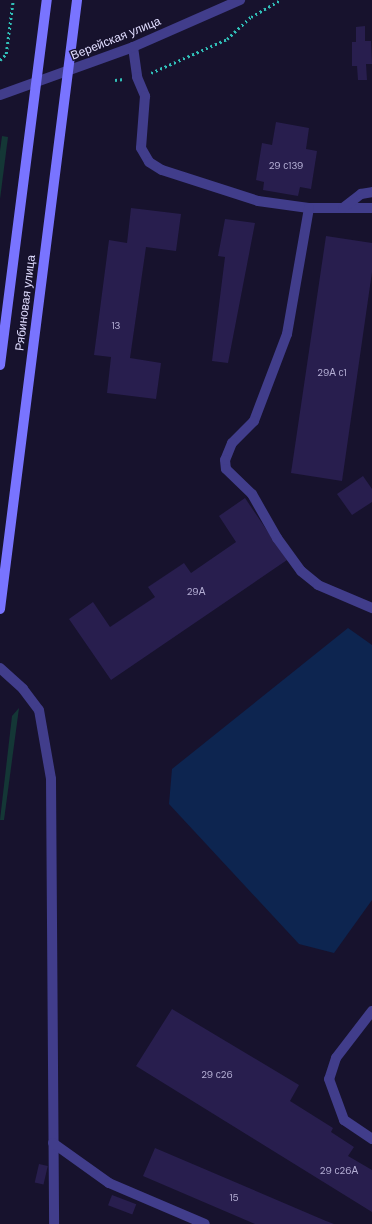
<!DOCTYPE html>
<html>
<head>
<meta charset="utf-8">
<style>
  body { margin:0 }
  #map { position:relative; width:372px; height:1224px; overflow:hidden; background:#17122d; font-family:"DM Sans",sans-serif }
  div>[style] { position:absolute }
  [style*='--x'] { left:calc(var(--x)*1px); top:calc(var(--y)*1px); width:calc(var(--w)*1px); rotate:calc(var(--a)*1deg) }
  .green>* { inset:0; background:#143736 }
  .water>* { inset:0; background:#0d2550 }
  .building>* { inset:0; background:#281e4e; transform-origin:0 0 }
  .path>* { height:2.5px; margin-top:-1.25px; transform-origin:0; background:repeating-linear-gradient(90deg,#31bfb8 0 2px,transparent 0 5px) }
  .service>* { height:10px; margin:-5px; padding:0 5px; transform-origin:5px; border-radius:5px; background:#413d8b }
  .tertiary>* { height:10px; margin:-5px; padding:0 5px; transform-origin:5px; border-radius:5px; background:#413d8b }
  .secondary>* { height:10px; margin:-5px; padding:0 5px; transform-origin:5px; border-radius:5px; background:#7974ff }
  span { translate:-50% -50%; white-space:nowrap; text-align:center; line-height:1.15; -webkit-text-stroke:3px #17122d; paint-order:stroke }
  .number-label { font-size:10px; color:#b3add3 }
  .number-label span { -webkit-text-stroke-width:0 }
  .street-label { font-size:12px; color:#e1ddff }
</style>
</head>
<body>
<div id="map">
  <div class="green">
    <i style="clip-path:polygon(2px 136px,8px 137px,0 199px,0 151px)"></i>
    <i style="clip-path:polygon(19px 708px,4px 820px,0 820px,12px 716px)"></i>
  </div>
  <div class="water">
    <i style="clip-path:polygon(348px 628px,372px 645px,372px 900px,334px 953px,299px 944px,169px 804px,172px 769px)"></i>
  </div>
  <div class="building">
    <i style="clip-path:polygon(365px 26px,365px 41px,371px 41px,372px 64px,366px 64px,367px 80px,358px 80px,357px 66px,352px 66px,352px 42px,356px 42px,356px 27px)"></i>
    <i style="clip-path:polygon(276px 122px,309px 128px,306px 149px,317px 151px,311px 189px,300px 187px,298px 196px,263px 190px,264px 182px,256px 180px,262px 143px,272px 145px)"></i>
    <i style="clip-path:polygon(131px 208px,181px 214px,176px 251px,146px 247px,130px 358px,161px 363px,156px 399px,107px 393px,111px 357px,94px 355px,109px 240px,127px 243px)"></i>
    <i style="clip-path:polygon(225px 219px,255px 223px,228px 363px,212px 361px,225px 257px,218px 256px)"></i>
    <i style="clip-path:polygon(326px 236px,372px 243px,372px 272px,342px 481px,291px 473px)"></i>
    <i style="clip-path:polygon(363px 476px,372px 489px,372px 502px,352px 515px,337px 494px)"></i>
    <i style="clip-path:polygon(245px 498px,287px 560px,111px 680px,69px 619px,93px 602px,110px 627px,155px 597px,148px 587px,184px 563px,191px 573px,236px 542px,219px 516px)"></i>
    <i style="clip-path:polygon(172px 1009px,299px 1085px,290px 1101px,333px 1128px,331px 1132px,354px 1147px,348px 1156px,372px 1170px,372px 1212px,136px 1066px)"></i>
    <i style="clip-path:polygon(155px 1148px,326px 1221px,334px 1224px,255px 1224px,143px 1176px)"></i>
    <i style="left:39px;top:1164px;width:9px;height:19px;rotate:13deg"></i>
    <i style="left:112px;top:1195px;width:26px;height:11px;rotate:21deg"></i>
  </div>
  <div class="path">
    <i style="--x:0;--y:60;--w:8;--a:-45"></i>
    <i style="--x:6;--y:54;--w:54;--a:-82.6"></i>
    <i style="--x:151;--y:73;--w:83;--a:-24.1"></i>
    <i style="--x:227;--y:39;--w:33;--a:-43"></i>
    <i style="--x:251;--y:17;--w:34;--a:-30"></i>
    <i style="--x:115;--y:80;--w:9;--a:-6"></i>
  </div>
  <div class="service">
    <i style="--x:133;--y:47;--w:30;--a:82"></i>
    <i style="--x:137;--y:77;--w:21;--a:67"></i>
    <i style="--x:145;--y:96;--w:52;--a:94.4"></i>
    <i style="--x:141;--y:148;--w:16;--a:60"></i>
    <i style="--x:149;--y:162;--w:15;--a:32"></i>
    <i style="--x:162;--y:170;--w:101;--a:17.9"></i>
    <i style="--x:258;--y:201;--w:51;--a:7.8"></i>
    <i style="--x:309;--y:208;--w:63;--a:0"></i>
    <i style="--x:309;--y:208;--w:128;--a:99.9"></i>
    <i style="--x:287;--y:334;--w:93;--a:110.8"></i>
    <i style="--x:254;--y:421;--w:31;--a:135"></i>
    <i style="--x:232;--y:443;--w:18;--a:112"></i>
    <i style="--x:225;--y:460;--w:9;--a:84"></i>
    <i style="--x:226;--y:469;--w:36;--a:44"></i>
    <i style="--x:252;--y:494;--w:51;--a:60.4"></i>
    <i style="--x:277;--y:538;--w:41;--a:54"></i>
    <i style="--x:301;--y:571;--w:22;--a:39"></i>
    <i style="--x:318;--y:585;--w:59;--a:23.1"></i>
    <i style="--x:343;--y:208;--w:23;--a:-38"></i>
    <i style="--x:361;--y:194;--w:11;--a:-10"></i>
    <i style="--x:0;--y:668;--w:31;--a:42"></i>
    <i style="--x:23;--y:689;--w:26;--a:53"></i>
    <i style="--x:39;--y:710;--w:70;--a:80.1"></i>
    <i style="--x:51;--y:779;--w:445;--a:89.6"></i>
    <i style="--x:372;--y:1011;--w:59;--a:127.5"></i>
    <i style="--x:336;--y:1058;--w:22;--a:108"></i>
    <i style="--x:329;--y:1079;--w:44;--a:69.9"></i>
    <i style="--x:344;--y:1120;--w:34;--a:34"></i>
    <i style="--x:53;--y:1143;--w:69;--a:35.5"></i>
    <i style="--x:109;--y:1183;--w:104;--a:23.1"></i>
  </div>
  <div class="tertiary">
    <i style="--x:0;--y:95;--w:141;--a:-19.8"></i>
    <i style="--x:133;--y:47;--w:117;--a:-23.7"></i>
  </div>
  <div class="secondary">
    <i style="--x:0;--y:365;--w:368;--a:-82.7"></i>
    <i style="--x:0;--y:609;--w:614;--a:-82.79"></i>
  </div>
  <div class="number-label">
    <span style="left:286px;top:166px">29 с139</span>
    <span style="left:116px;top:326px">13</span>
    <span style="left:332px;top:373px">29А с1</span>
    <span style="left:196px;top:592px">29А</span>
    <span style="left:217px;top:1075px">29 с26</span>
    <span style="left:339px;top:1171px">29 с26А</span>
    <span style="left:234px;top:1198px">15</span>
  </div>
  <div class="street-label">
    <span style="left:116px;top:39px;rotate:-22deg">Верейская улица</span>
    <span style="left:26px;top:303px;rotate:-83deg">Рябиновая улица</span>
  </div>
</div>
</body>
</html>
